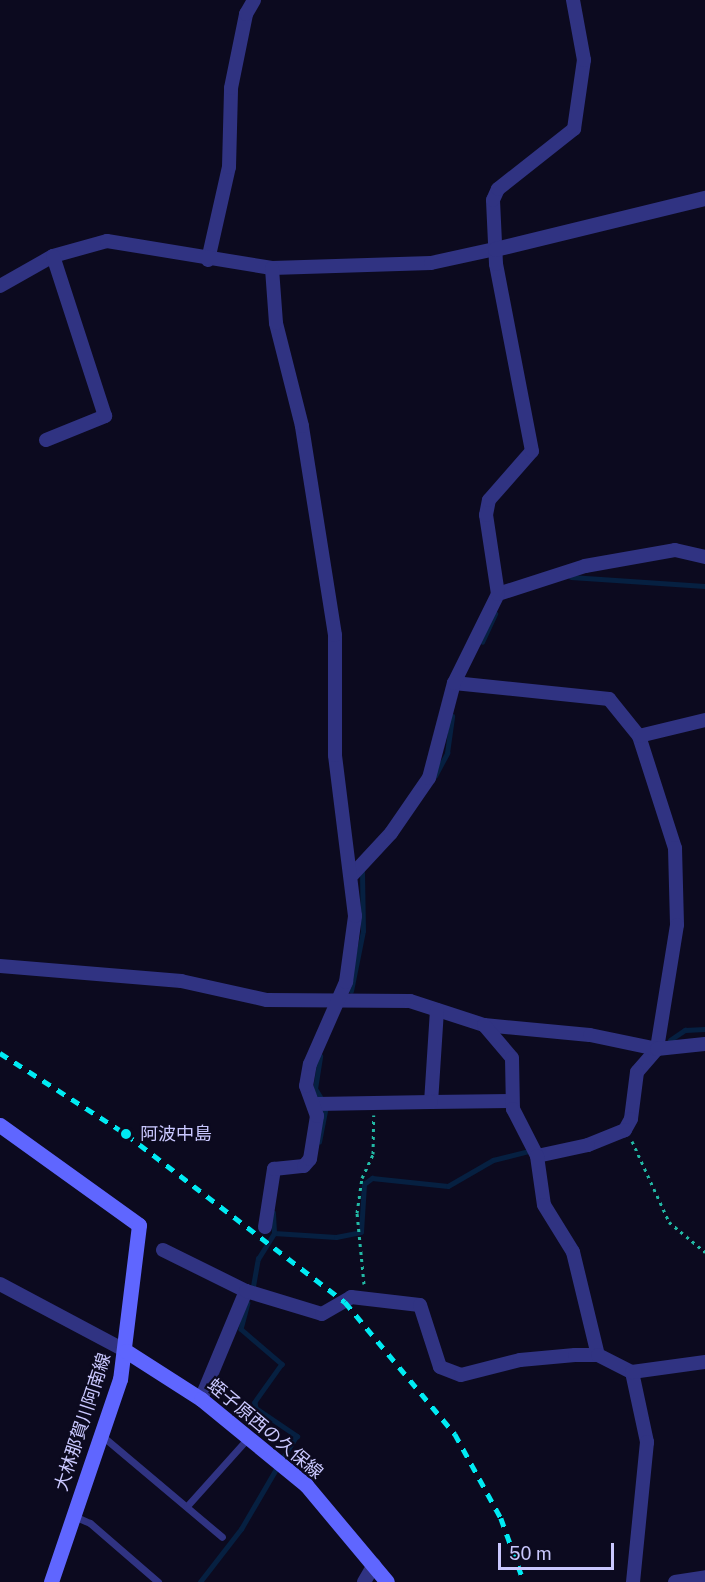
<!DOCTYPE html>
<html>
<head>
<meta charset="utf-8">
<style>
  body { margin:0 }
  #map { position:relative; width:705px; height:1582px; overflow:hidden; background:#0c0a1f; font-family:"Public Sans","Noto Sans JP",sans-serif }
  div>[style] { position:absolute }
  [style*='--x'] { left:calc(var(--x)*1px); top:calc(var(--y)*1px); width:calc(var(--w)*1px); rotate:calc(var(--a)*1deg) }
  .stream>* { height:4.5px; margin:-2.25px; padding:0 2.25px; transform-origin:2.25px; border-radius:2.25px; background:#062041 }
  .path>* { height:3px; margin-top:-1.5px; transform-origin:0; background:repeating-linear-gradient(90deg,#22b9a5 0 3px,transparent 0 7.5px) }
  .service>* { height:7px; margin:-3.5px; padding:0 3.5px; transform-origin:3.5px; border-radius:3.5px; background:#303382 }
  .minor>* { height:14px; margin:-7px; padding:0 7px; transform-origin:7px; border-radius:7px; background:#303382 }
  .tertiary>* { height:15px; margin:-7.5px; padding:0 7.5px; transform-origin:7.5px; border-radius:7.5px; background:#303382 }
  .secondary>* { height:15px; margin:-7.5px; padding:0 7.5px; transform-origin:7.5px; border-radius:7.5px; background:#5f66ff }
  .rail>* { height:4.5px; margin-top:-2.25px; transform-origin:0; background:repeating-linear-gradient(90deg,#00ebf3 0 9px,transparent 0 17px) }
  .dots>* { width:16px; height:16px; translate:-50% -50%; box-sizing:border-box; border:3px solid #0c0a1f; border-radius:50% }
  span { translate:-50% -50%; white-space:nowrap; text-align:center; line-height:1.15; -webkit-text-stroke:4.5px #0c0a1f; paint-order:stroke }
  .poi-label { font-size:18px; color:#cac8ff }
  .left { translate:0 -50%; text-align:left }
  .street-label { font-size:18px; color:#cac8ff }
  .scale { position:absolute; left:498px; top:1543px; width:116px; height:27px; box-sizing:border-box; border:3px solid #cac8ff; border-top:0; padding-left:8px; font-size:18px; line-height:21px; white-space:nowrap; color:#cac8ff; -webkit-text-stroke:4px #0c0a1f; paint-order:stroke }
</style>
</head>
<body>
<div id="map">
  <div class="stream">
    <i style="--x:571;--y:577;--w:134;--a:3.8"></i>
    <i style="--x:482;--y:642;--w:31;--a:-65"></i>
    <i style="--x:435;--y:776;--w:26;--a:-62"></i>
    <i style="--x:447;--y:753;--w:37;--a:-82"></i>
    <i style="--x:351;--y:991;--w:61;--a:-78.7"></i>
    <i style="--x:363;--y:931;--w:58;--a:-91"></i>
    <i style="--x:670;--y:1040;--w:18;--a:-34"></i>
    <i style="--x:685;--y:1030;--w:20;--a:-3"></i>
    <i style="--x:319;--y:1142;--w:36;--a:-79"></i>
    <i style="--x:326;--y:1107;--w:21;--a:-121"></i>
    <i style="--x:315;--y:1089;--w:33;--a:-81"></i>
    <i style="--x:274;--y:1233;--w:62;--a:3.7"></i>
    <i style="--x:336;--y:1237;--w:25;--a:-11"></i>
    <i style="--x:361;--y:1232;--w:48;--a:-86.4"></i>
    <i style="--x:364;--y:1184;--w:10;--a:-37"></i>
    <i style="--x:372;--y:1178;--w:76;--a:6"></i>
    <i style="--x:448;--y:1186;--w:52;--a:-30"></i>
    <i style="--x:493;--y:1160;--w:36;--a:-14"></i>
    <i style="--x:252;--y:1292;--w:34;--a:-80"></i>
    <i style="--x:258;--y:1259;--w:31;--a:-58"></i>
    <i style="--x:274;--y:1233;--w:20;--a:-93"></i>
    <i style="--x:248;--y:1303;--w:27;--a:105"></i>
    <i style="--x:241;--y:1329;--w:54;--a:40.5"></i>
    <i style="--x:282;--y:1364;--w:47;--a:125.4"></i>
    <i style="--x:255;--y:1402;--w:6;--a:81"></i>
    <i style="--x:256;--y:1408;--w:50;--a:34.3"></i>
    <i style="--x:297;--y:1436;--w:25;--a:122"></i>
    <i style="--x:200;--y:1582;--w:67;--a:-52.3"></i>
    <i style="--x:241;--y:1529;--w:69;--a:-59.7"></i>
  </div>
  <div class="path">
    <i style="--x:632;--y:1141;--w:89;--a:65.4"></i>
    <i style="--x:669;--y:1222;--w:47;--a:39.8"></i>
    <i style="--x:364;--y:1284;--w:71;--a:-95.6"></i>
    <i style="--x:357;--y:1213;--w:35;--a:-82"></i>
    <i style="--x:362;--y:1178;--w:26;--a:-65"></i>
    <i style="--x:373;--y:1154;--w:39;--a:-89"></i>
  </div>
  <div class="service">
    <i style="--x:101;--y:1435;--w:158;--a:40.1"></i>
    <i style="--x:187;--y:1506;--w:93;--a:-48.1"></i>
    <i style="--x:74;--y:1516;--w:17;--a:24"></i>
    <i style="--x:90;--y:1523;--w:90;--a:40.9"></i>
  </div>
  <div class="minor">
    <i style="--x:208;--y:260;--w:95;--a:-77.3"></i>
    <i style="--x:229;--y:167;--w:79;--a:-88.5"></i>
    <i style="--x:231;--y:88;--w:76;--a:-78.5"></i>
    <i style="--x:246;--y:14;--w:16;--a:-60"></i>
    <i style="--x:0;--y:286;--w:61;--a:-29.5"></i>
    <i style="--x:53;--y:256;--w:56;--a:-15.5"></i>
    <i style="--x:107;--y:241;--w:167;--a:9.3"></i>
    <i style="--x:272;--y:268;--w:159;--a:-1.8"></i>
    <i style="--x:431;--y:263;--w:66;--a:-12.3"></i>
    <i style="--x:46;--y:440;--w:64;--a:-22.1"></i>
    <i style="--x:105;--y:416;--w:168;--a:-108"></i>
    <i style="--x:498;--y:594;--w:91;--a:-17.8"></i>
    <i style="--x:585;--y:566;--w:91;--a:-10.1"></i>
    <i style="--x:675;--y:550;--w:31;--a:13"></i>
    <i style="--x:454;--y:683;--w:156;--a:5.9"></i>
    <i style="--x:609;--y:699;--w:48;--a:51"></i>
    <i style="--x:639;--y:736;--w:118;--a:72.2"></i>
    <i style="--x:675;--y:848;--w:77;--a:88.5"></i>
    <i style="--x:677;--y:925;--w:126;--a:99.2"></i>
    <i style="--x:657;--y:1049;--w:30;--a:131"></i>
    <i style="--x:637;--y:1072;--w:47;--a:97.3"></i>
    <i style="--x:631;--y:1119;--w:13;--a:119"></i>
    <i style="--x:625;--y:1130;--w:40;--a:158"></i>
    <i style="--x:588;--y:1145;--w:52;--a:167.8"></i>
    <i style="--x:639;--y:736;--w:68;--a:-13.6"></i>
    <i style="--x:353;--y:874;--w:56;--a:-47.2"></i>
    <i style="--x:391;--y:833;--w:67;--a:-55.4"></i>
    <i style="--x:429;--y:778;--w:98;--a:-75.3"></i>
    <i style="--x:454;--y:683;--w:99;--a:-63.7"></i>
    <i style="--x:498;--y:594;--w:80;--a:-98.6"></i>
    <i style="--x:486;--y:515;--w:15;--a:-79"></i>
    <i style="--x:489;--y:500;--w:65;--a:-48.7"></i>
    <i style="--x:532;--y:451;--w:190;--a:-100.9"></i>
    <i style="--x:496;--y:264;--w:64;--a:-92.7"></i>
    <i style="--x:493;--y:200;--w:12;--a:-66"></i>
    <i style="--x:498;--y:189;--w:97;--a:-38.3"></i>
    <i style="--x:574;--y:129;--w:70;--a:-81.8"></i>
    <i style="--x:584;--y:60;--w:61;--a:-100.4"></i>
    <i style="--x:0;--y:966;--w:182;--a:4.7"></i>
    <i style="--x:181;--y:981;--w:88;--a:12.5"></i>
    <i style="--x:267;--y:1000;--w:143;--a:0.4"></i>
    <i style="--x:410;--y:1001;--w:78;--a:18"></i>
    <i style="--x:484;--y:1025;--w:106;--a:5.4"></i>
    <i style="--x:590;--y:1035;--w:68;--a:11.8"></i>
    <i style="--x:657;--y:1049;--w:48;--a:-5.9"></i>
    <i style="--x:437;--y:1010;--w:92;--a:93.7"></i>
    <i style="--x:431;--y:1102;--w:80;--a:-0.7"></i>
    <i style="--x:484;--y:1025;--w:43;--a:49.7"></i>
    <i style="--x:512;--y:1058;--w:51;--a:88.9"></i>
    <i style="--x:513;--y:1109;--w:53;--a:62.9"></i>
    <i style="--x:537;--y:1156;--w:49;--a:81.9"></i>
    <i style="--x:544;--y:1205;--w:55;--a:58.3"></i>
    <i style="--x:573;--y:1252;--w:106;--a:76.4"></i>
    <i style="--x:316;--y:1104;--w:115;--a:-1"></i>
    <i style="--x:265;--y:1227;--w:59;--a:-81.2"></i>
    <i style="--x:274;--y:1169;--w:30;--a:-6"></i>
    <i style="--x:304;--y:1166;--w:9;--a:-49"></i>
    <i style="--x:310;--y:1159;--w:44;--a:-80.8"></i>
    <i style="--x:317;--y:1116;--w:32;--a:-110"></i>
    <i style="--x:306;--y:1086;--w:22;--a:-80"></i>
    <i style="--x:310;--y:1064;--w:90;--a:-66.3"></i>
    <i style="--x:346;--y:982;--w:67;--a:-82.2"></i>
    <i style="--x:355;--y:916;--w:162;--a:-97.1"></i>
    <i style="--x:335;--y:755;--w:120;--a:-90"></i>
    <i style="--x:335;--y:635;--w:212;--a:-99"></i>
    <i style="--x:302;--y:426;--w:106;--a:-104.2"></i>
    <i style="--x:276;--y:323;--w:55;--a:-94.2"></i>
    <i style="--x:163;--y:1250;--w:93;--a:26.3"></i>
    <i style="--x:0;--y:1284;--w:143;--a:28"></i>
    <i style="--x:632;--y:1372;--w:72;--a:77.9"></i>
    <i style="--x:647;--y:1442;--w:141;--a:95.7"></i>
    <i style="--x:201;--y:1399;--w:117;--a:-67.4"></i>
    <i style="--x:246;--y:1291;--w:79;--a:16.8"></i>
    <i style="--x:322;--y:1314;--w:34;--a:-30"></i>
    <i style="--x:351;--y:1297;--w:69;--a:6.6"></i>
    <i style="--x:420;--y:1305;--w:65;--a:72.1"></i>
    <i style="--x:440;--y:1367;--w:22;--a:21"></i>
    <i style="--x:461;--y:1375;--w:61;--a:-14.3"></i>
    <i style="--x:520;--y:1360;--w:55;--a:-5.2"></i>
    <i style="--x:575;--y:1355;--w:23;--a:0"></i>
    <i style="--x:598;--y:1355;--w:38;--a:27"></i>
    <i style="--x:632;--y:1372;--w:74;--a:-7.8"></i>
    <i style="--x:364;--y:1582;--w:20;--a:-60"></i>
    <i style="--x:675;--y:1582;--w:30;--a:-9"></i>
  </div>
  <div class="tertiary">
    <i style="--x:495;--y:249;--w:216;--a:-13.7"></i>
  </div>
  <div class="secondary">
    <i style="--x:0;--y:1125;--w:171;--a:35.7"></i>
    <i style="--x:139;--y:1225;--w:155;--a:97"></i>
    <i style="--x:120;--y:1379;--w:214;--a:108.8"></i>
    <i style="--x:126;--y:1351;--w:89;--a:32.6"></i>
    <i style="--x:201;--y:1399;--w:136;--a:39.3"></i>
    <i style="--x:306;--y:1485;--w:126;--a:50.1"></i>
  </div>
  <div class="rail">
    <i style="--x:0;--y:1053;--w:150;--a:32.7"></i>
    <i style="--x:126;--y:1134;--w:276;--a:37.5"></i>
    <i style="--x:345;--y:1302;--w:172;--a:50.2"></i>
    <i style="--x:455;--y:1434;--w:96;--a:61.3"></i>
    <i style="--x:501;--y:1518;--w:68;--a:70.2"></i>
  </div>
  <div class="dots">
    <i style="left:126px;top:1134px;background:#00ebf3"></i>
  </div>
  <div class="poi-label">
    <span class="left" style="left:140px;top:1134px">阿波中島</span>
  </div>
  <div class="street-label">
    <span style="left:83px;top:1422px;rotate:-72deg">大林那賀川阿南線</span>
    <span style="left:265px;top:1429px;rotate:40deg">蛭子原西の久保線</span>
  </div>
  <div class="scale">50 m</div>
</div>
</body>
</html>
